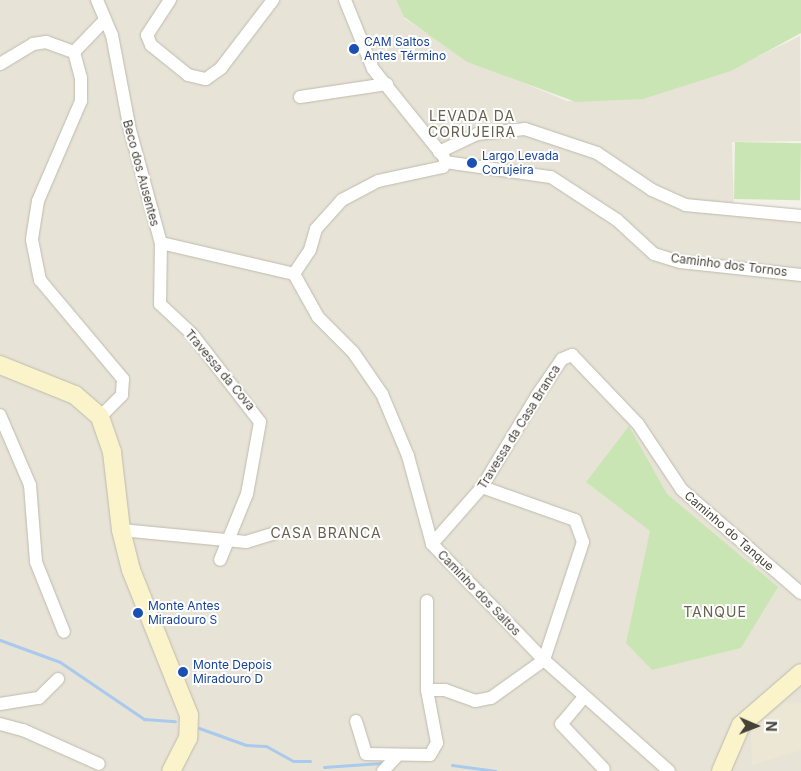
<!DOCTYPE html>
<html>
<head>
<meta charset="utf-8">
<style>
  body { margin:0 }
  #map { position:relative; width:801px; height:771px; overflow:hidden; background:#f3f1e9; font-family:Inter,sans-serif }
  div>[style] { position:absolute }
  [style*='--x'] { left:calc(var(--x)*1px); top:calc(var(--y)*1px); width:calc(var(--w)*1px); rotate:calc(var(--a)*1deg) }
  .residential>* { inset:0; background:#e7e4d7 }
  .education>* { inset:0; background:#ece7d4 }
  .green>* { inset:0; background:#cae5b4; transform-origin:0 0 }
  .stream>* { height:3px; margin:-1.5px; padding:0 1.5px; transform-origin:1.5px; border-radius:1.5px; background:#a9caec }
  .roads { filter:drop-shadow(0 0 1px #bfbaac) drop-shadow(0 0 1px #bfbaac) }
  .minor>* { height:12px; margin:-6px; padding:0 6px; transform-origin:6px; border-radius:6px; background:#fff }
  .secondary>* { height:18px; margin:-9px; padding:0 9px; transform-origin:9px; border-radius:9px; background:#fbf4cb }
  .dots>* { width:14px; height:14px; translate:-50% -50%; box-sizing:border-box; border:2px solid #fff; border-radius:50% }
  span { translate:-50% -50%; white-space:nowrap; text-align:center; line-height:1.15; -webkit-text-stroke:4px #fff; paint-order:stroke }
  .transit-label { font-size:12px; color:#164399 }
  .left { translate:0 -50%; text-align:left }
  .street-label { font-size:12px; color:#474238 }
  .neighbourhood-label { font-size:14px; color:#696150; letter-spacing:1px }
  .north { position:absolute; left:731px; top:701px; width:50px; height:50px; -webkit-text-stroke:4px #fff; paint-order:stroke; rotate:91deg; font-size:14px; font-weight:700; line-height:20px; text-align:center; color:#474238 }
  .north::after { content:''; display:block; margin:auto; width:18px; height:22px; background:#474238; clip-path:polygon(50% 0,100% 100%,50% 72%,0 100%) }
</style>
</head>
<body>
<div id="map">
  <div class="residential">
    <i style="clip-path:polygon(0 0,396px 0,405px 19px,473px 62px,567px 101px,648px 97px,730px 70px,800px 36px,801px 141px,732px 142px,734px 213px,801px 214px,801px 771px,0 771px)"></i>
  </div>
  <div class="education">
    <i style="clip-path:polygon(784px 703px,801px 703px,801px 750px,752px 765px,751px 732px)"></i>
  </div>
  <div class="green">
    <i style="clip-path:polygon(396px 0,801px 0,801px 33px,731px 71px,643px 99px,576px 102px,467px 62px,404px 17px)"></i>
    <i style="left:735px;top:142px;width:66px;height:57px;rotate:1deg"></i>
    <i style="clip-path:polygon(629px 426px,667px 494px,778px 587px,741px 648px,652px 670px,626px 643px,650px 531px,586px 482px)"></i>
  </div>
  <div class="stream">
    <i style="--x:0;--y:640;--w:64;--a:20.1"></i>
    <i style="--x:60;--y:662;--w:102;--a:34.2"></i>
    <i style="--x:144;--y:719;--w:31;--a:4"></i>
    <i style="--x:199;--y:728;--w:50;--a:19.9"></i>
    <i style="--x:246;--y:745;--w:20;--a:3"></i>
    <i style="--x:266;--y:746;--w:31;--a:29"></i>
    <i style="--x:293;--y:761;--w:17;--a:0"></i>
    <i style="--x:452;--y:765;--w:44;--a:7.8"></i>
    <i style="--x:324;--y:767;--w:57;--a:-4"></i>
  </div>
  <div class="roads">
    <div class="minor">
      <i style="--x:97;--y:0;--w:38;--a:67"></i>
      <i style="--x:112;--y:35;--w:97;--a:79.3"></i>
      <i style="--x:130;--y:130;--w:117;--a:74.7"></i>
      <i style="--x:161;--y:243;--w:61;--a:90.9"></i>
      <i style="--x:160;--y:304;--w:44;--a:43.2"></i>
      <i style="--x:192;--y:334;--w:111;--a:52.3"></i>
      <i style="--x:260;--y:422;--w:73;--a:100.2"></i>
      <i style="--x:247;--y:494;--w:71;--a:112.2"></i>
      <i style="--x:170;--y:0;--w:42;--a:123.3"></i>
      <i style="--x:147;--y:35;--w:11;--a:68"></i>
      <i style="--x:151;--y:45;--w:48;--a:39"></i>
      <i style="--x:188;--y:75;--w:18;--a:13"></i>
      <i style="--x:206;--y:79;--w:19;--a:-36"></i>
      <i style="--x:221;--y:68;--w:86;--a:-52.6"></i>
      <i style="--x:345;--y:0;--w:74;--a:67.9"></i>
      <i style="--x:373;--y:69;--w:113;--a:51.1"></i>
      <i style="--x:74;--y:52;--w:27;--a:75"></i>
      <i style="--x:81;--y:78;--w:23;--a:90"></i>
      <i style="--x:81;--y:101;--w:109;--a:113.3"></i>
      <i style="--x:38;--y:201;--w:39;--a:99"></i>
      <i style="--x:32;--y:240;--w:41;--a:78.7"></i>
      <i style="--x:40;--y:280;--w:129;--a:50"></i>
      <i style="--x:123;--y:379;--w:16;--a:94"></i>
      <i style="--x:122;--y:395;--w:31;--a:135"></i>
      <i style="--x:74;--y:52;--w:45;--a:-45.9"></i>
      <i style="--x:0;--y:64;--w:39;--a:-31"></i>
      <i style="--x:33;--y:44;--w:13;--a:-9"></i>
      <i style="--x:46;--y:42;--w:30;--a:20"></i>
      <i style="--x:300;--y:97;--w:88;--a:-8.5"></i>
      <i style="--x:439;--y:152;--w:42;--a:-25.3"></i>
      <i style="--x:477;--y:134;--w:48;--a:-5.9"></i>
      <i style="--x:525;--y:129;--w:76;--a:18.4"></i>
      <i style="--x:597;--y:153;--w:66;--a:33.9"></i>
      <i style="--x:652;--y:190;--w:36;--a:24"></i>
      <i style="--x:685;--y:205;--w:117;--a:5.4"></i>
      <i style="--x:445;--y:162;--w:5;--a:112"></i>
      <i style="--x:443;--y:167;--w:66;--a:167.8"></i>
      <i style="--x:378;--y:181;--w:41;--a:152.2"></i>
      <i style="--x:342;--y:200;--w:39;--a:132"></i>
      <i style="--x:316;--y:229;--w:22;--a:106"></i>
      <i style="--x:310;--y:250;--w:29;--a:124"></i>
      <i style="--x:294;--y:274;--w:49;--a:60.8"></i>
      <i style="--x:318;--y:317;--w:49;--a:45"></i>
      <i style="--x:353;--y:352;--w:51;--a:55.4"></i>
      <i style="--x:382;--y:394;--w:67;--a:67.2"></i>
      <i style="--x:408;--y:456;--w:91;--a:74.7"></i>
      <i style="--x:432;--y:544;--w:161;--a:46"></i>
      <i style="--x:544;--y:660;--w:167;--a:41.6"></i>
      <i style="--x:445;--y:162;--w:107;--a:8.1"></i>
      <i style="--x:551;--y:177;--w:79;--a:33.1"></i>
      <i style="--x:617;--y:220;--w:50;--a:42.6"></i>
      <i style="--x:654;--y:254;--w:27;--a:17"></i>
      <i style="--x:680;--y:262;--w:122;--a:6.1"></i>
      <i style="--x:161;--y:243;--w:137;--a:13.1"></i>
      <i style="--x:0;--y:415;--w:76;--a:66.8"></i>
      <i style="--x:30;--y:485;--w:77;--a:85.5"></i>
      <i style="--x:36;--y:562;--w:75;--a:68.2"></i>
      <i style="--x:482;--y:487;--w:99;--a:19.5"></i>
      <i style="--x:575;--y:520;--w:23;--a:70"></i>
      <i style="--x:583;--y:542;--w:124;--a:108.3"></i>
      <i style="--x:121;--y:530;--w:126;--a:5.5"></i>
      <i style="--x:246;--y:542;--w:30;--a:-17"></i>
      <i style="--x:432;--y:544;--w:76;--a:-48.7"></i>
      <i style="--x:482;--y:487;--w:105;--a:-59"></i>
      <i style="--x:536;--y:397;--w:46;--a:-55.6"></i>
      <i style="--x:562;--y:359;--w:11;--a:-22"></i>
      <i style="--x:572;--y:355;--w:95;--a:46.3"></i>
      <i style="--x:638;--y:424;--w:79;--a:56.3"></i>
      <i style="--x:682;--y:490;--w:157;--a:40.9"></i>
      <i style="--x:427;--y:601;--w:89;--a:90"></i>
      <i style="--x:584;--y:697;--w:35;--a:130"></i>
      <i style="--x:561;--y:724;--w:62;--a:46.3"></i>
      <i style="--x:0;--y:704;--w:39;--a:-9"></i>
      <i style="--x:39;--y:698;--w:27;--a:-45"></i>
      <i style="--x:356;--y:721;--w:34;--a:73"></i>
      <i style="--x:366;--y:754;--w:64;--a:0.9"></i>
      <i style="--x:430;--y:755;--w:14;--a:-60"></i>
      <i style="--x:437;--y:743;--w:54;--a:-100.7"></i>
      <i style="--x:427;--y:690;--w:18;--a:0"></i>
      <i style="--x:445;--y:690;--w:32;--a:20"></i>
      <i style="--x:475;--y:701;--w:16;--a:-11"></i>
      <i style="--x:491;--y:698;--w:65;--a:-35.6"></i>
      <i style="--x:0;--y:724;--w:24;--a:15"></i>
      <i style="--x:23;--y:730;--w:83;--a:24.1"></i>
      <i style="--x:383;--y:771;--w:19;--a:-47"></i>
    </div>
    <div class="secondary">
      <i style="--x:0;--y:365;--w:81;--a:21.8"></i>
      <i style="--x:75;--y:395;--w:33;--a:41"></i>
      <i style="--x:100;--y:417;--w:37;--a:71"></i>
      <i style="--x:112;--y:452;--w:79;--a:83.4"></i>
      <i style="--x:121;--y:530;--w:41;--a:76"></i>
      <i style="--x:131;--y:570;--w:156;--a:68.2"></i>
      <i style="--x:189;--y:715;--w:23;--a:92"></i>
      <i style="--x:188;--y:738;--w:37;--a:117"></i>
      <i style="--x:721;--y:771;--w:50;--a:-66.5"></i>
      <i style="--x:741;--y:725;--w:79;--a:-40.9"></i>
    </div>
  </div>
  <div class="dots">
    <i style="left:354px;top:49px;background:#1a4fb4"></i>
    <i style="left:472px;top:163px;background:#1a4fb4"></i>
    <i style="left:138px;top:613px;background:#1a4fb4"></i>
    <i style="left:183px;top:672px;background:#1a4fb4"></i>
  </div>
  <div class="transit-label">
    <span class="left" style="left:364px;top:49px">CAM Saltos<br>Antes Término</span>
    <span class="left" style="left:482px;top:163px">Largo Levada<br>Corujeira</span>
    <span class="left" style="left:148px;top:613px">Monte Antes<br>Miradouro S</span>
    <span class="left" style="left:193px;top:672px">Monte Depois<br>Miradouro D</span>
  </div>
  <div class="street-label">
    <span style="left:141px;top:173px;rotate:75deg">Beco dos Ausentes</span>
    <span style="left:729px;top:265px;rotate:7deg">Caminho dos Tornos</span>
    <span style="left:220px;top:370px;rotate:50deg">Travessa da Cova</span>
    <span style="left:519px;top:427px;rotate:-58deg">Travessa da Casa Branca</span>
    <span style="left:729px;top:531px;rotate:41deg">Caminho do Tanque</span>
    <span style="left:479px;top:593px;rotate:46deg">Caminho dos Saltos</span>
  </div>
  <div class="neighbourhood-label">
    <span style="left:472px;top:124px">LEVADA DA<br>CORUJEIRA</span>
    <span style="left:326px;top:533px">CASA BRANCA</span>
    <span style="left:715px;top:612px">TANQUE</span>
  </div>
  <div class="north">N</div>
</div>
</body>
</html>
